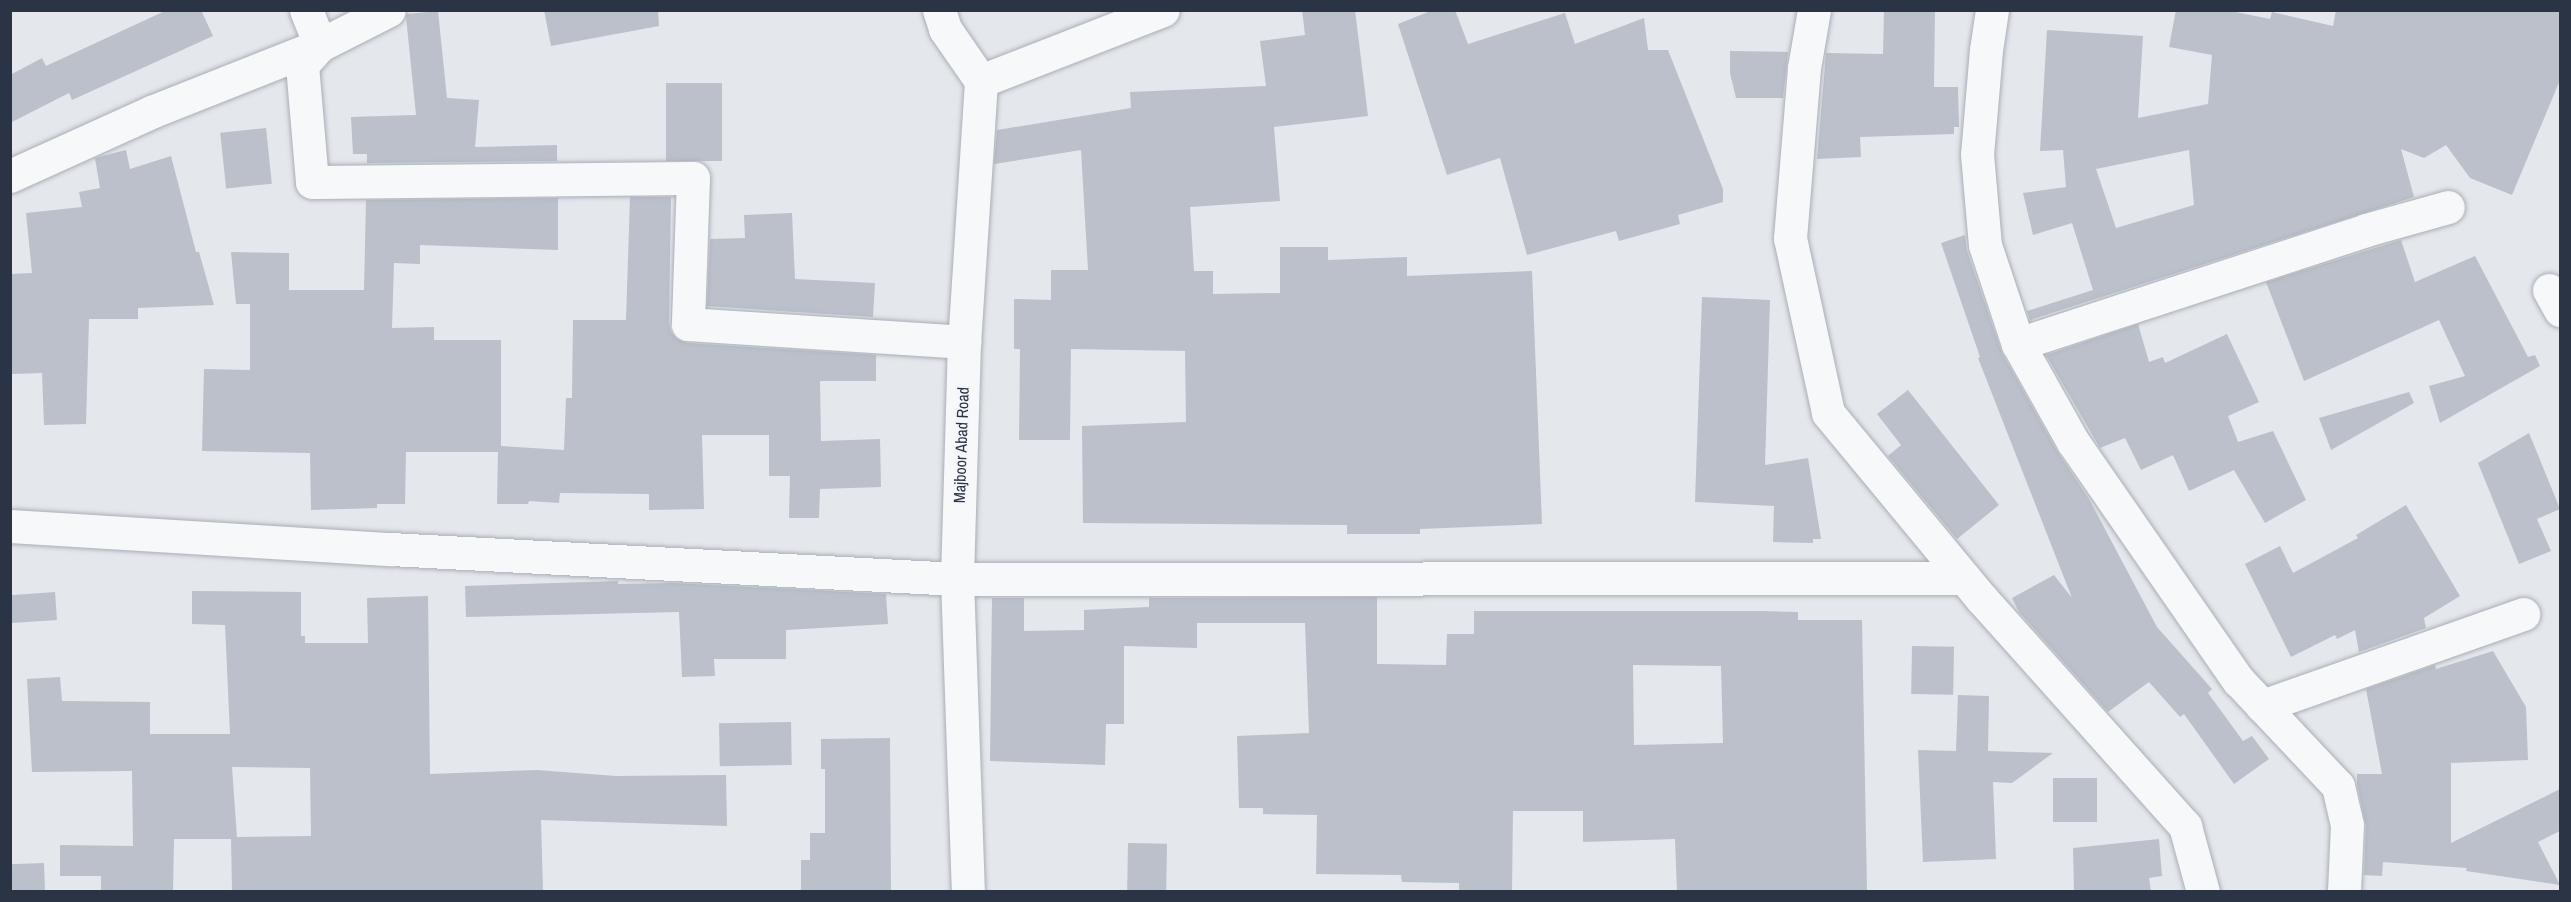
<!DOCTYPE html>
<html>
<head>
<meta charset="utf-8">
<style>
  body { margin:0 }
  #map { position:relative; width:2571px; height:902px; overflow:hidden; background:#e4e7ec; font-family:"Archivo Narrow",sans-serif }
  div>[style] { position:absolute }
  [style*='--x'] { left:calc(var(--x)*1px); top:calc(var(--y)*1px); width:calc(var(--w)*1px); rotate:calc(var(--a)*1deg) }
  .building>* { inset:0; background:#bbc0ca; transform-origin:0 0 }
  .roads { filter:drop-shadow(0 0 2px #a9aeb7) drop-shadow(0 0 2px #a9aeb7) }
  .minor>* { height:33px; margin:-16.5px; padding:0 16.5px; transform-origin:16.5px; border-radius:16.5px; background:#f7f8fa }
  span { translate:-50% -50%; white-space:nowrap; text-align:center; line-height:1.15; -webkit-text-stroke:4.5px #f4f6f9; paint-order:stroke }
  .street-label { font-size:16px; color:#2b3445 }
  .frame { position:absolute; inset:0; border:12px solid #2b3445; pointer-events:none }
</style>
</head>
<body>
<div id="map">
  <div class="building">
    <i style="clip-path:polygon(167px 10px,201px 10px,213px 36px,72px 100px,69px 93px,10px 123px,10px 75px,42px 58px,46px 66px)"></i>
    <i style="clip-path:polygon(544px 10px,658px 10px,659px 26px,551px 46px)"></i>
    <i style="clip-path:polygon(1302px 10px,1355px 10px,1368px 116px,1274px 127px,1280px 201px,1190px 207px,1194px 271px,1213px 271px,1213px 294px,1280px 293px,1280px 247px,1328px 247px,1328px 260px,1407px 257px,1407px 276px,1532px 271px,1542px 524px,1420px 529px,1420px 534px,1347px 534px,1347px 525px,1083px 523px,1082px 426px,1186px 422px,1185px 351px,1071px 349px,1070px 440px,1019px 440px,1020px 349px,1014px 349px,1014px 299px,1051px 300px,1051px 270px,1088px 270px,1081px 150px,994px 164px,997px 130px,1131px 108px,1130px 92px,1266px 86px,1260px 41px,1305px 35px)"></i>
    <i style="clip-path:polygon(1433px 10px,1455px 10px,1468px 44px,1565px 13px,1575px 44px,1644px 18px,1648px 50px,1668px 50px,1723px 189px,1723px 202px,1678px 215px,1680px 224px,1619px 241px,1616px 231px,1527px 255px,1500px 158px,1447px 175px,1398px 24px)"></i>
    <i style="clip-path:polygon(1884px 10px,1935px 10px,1934px 87px,1958px 87px,1959px 127px,1954px 127px,1954px 134px,1860px 137px,1861px 157px,1817px 159px,1826px 53px,1883px 54px)"></i>
    <i style="clip-path:polygon(evenodd,2176px 10px,2226px 10px,2270px 19px,2272px 12px,2333px 26px,2336px 10px,2560px 10px,2560px 80px,2512px 195px,2470px 178px,2446px 145px,2424px 158px,2401px 149px,2414px 197px,2030px 320px,2027px 311px,2093px 290px,2072px 223px,2033px 235px,2023px 193px,2066px 187px,2063px 150px,2040px 151px,2047px 30px,2143px 36px,2138px 118px,2208px 104px,2212px 55px,2169px 47px,2176px 10px,2189px 150px,2194px 205px,2116px 228px,2096px 169px,2189px 150px)"></i>
    <i style="clip-path:polygon(438px 11px,447px 98px,479px 100px,475px 147px,557px 145px,557px 161px,367px 163px,367px 154px,353px 154px,351px 117px,416px 115px,406px 17px,407px 14px)"></i>
    <i style="clip-path:polygon(1730px 51px,1788px 52px,1783px 98px,1736px 98px,1730px 73px)"></i>
    <i style="left:722px;top:83px;width:78px;height:56px;rotate:90deg"></i>
    <i style="left:266px;top:128px;width:56px;height:46px;rotate:84deg"></i>
    <i style="clip-path:polygon(126px 150px,130px 169px,171px 156px,196px 252px,199px 252px,214px 305px,138px 308px,138px 319px,89px 319px,86px 424px,44px 425px,42px 373px,12px 374px,10px 274px,32px 273px,26px 213px,82px 207px,79px 192px,100px 188px,95px 158px)"></i>
    <i style="clip-path:polygon(630px 197px,671px 197px,669px 323px,671px 332px,677px 339px,687px 343px,876px 355px,876px 381px,820px 381px,821px 441px,880px 439px,881px 487px,820px 489px,819px 518px,789px 518px,790px 476px,769px 476px,769px 435px,702px 435px,704px 509px,649px 510px,649px 494px,560px 493px,559px 503px,529px 501px,528px 504px,497px 504px,498px 452px,406px 452px,405px 504px,377px 504px,377px 508px,311px 510px,310px 453px,202px 451px,204px 369px,250px 370px,250px 304px,236px 304px,231px 252px,289px 253px,289px 290px,364px 290px,366px 200px,558px 198px,558px 250px,420px 245px,420px 264px,394px 263px,392px 328px,434px 327px,434px 340px,501px 340px,501px 446px,564px 450px,566px 398px,572px 398px,573px 320px,626px 320px)"></i>
    <i style="clip-path:polygon(792px 213px,795px 279px,875px 283px,873px 317px,707px 306px,710px 239px,745px 238px,744px 215px)"></i>
    <i style="clip-path:polygon(1965px 235px,1967px 251px,2002px 353px,2057px 451px,2089px 499px,2157px 627px,2212px 689px,2208px 693px,2243px 741px,2252px 736px,2269px 759px,2234px 784px,2184px 714px,2180px 717px,2149px 682px,2108px 712px,2019px 612px,2012px 598px,2054px 575px,2072px 598px,1978px 358px,1980px 357px,1941px 243px)"></i>
    <i style="clip-path:polygon(2401px 240px,2415px 282px,2475px 256px,2528px 357px,2535px 355px,2540px 366px,2440px 423px,2429px 386px,2465px 376px,2439px 320px,2304px 381px,2266px 282px)"></i>
    <i style="clip-path:polygon(1702px 297px,1770px 300px,1765px 465px,1808px 458px,1821px 539px,1813px 539px,1813px 543px,1773px 542px,1774px 506px,1695px 502px)"></i>
    <i style="clip-path:polygon(2138px 324px,2149px 362px,2163px 357px,2165px 363px,2227px 334px,2259px 402px,2228px 416px,2238px 442px,2273px 431px,2306px 500px,2265px 523px,2234px 470px,2189px 491px,2173px 455px,2141px 470px,2125px 438px,2100px 448px,2046px 355px)"></i>
    <i style="clip-path:polygon(1908px 390px,1999px 505px,1957px 539px,1888px 456px,1901px 445px,1877px 414px)"></i>
    <i style="clip-path:polygon(2409px 392px,2414px 403px,2331px 450px,2319px 418px)"></i>
    <i style="clip-path:polygon(2529px 433px,2560px 509px,2537px 519px,2551px 551px,2519px 564px,2478px 463px)"></i>
    <i style="clip-path:polygon(2406px 505px,2460px 596px,2424px 618px,2426px 628px,2359px 652px,2355px 630px,2337px 639px,2335px 635px,2291px 657px,2245px 564px,2280px 546px,2293px 573px,2358px 538px,2356px 535px)"></i>
    <i style="clip-path:polygon(618px 581px,618px 584px,674px 583px,886px 594px,888px 624px,786px 630px,786px 659px,714px 659px,715px 676px,682px 677px,679px 612px,466px 617px,465px 586px)"></i>
    <i style="clip-path:polygon(evenodd,192px 591px,301px 592px,301px 636px,305px 636px,305px 643px,368px 643px,367px 598px,428px 596px,430px 774px,537px 770px,616px 776px,726px 775px,727px 826px,541px 820px,543px 891px,232px 891px,231px 839px,174px 839px,173px 891px,101px 891px,101px 876px,60px 876px,60px 845px,133px 846px,132px 771px,32px 772px,27px 679px,60px 677px,62px 701px,150px 702px,150px 734px,230px 734px,225px 625px,192px 624px,192px 591px,232px 767px,310px 768px,311px 836px,237px 837px,232px 767px)"></i>
    <i style="left:55px;top:592px;width:28px;height:45px;rotate:86deg"></i>
    <i style="clip-path:polygon(evenodd,1377px 597px,1377px 664px,1446px 665px,1447px 634px,1474px 634px,1474px 611px,1760px 611px,1798px 612px,1798px 620px,1862px 620px,1867px 891px,1677px 891px,1675px 839px,1583px 842px,1583px 811px,1513px 811px,1512px 891px,1459px 891px,1459px 883px,1402px 882px,1401px 875px,1316px 874px,1317px 815px,1263px 814px,1263px 808px,1239px 808px,1237px 736px,1309px 733px,1305px 623px,1197px 623px,1197px 648px,1124px 646px,1124px 724px,1106px 724px,1105px 765px,990px 761px,992px 598px,1024px 598px,1024px 631px,1084px 630px,1084px 610px,1149px 607px,1149px 598px,1377px 597px,1633px 665px,1721px 666px,1723px 743px,1634px 745px,1633px 665px)"></i>
    <i style="left:1912px;top:646px;width:42px;height:48px;rotate:1deg"></i>
    <i style="clip-path:polygon(2493px 651px,2526px 707px,2528px 760px,2451px 763px,2451px 843px,2560px 789px,2560px 831px,2538px 842px,2560px 885px,2466px 871px,2467px 868px,2383px 862px,2382px 876px,2364px 875px,2366px 826px,2357px 784px,2357px 774px,2382px 774px,2366px 689px,2435px 665px,2436px 669px)"></i>
    <i style="clip-path:polygon(1958px 695px,1989px 696px,1988px 751px,2053px 753px,2012px 783px,1993px 782px,1996px 859px,1923px 862px,1918px 750px,1956px 751px)"></i>
    <i style="left:791px;top:722px;width:43px;height:72px;rotate:89deg"></i>
    <i style="clip-path:polygon(890px 738px,891px 891px,801px 891px,801px 860px,810px 860px,810px 833px,825px 833px,825px 769px,821px 769px,821px 739px)"></i>
    <i style="left:2053px;top:778px;width:44px;height:44px"></i>
    <i style="clip-path:polygon(2159px 839px,2162px 876px,2149px 878px,2151px 891px,2074px 891px,2073px 848px)"></i>
    <i style="left:1128px;top:843px;width:39px;height:48px;rotate:1deg"></i>
    <i style="left:44px;top:863px;width:28px;height:34px;rotate:88deg"></i>
  </div>
  <div class="roads">
    <div class="minor">
      <i style="--x:306;--y:10;--w:38;--a:68"></i>
      <i style="--x:320;--y:45;--w:27;--a:132"></i>
      <i style="--x:302;--y:65;--w:117;--a:85.1"></i>
      <i style="--x:312;--y:182;--w:381;--a:-0.6"></i>
      <i style="--x:693;--y:178;--w:146;--a:92"></i>
      <i style="--x:688;--y:324;--w:277;--a:3.7"></i>
      <i style="--x:939;--y:10;--w:20;--a:72"></i>
      <i style="--x:945;--y:29;--w:63;--a:55.3"></i>
      <i style="--x:981;--y:81;--w:262;--a:93.7"></i>
      <i style="--x:964;--y:342;--w:237;--a:91.7"></i>
      <i style="--x:957;--y:579;--w:313;--a:88"></i>
      <i style="--x:1814;--y:10;--w:59;--a:99.8"></i>
      <i style="--x:1804;--y:68;--w:171;--a:94.7"></i>
      <i style="--x:1790;--y:238;--w:179;--a:77.7"></i>
      <i style="--x:1828;--y:413;--w:241;--a:50.4"></i>
      <i style="--x:1982;--y:599;--w:305;--a:48.2"></i>
      <i style="--x:2185;--y:826;--w:68;--a:74.7"></i>
      <i style="--x:1992;--y:10;--w:40;--a:98.5"></i>
      <i style="--x:1986;--y:50;--w:104;--a:94.9"></i>
      <i style="--x:1977;--y:154;--w:91;--a:85"></i>
      <i style="--x:1985;--y:245;--w:104;--a:71.6"></i>
      <i style="--x:2018;--y:344;--w:112;--a:60.7"></i>
      <i style="--x:2073;--y:442;--w:290;--a:55.3"></i>
      <i style="--x:2238;--y:680;--w:146;--a:46.7"></i>
      <i style="--x:2338;--y:786;--w:40;--a:77"></i>
      <i style="--x:2347;--y:825;--w:67;--a:92.6"></i>
      <i style="--x:981;--y:81;--w:195;--a:-21.3"></i>
      <i style="--x:10;--y:176;--w:155;--a:-24.4"></i>
      <i style="--x:151;--y:112;--w:182;--a:-21.6"></i>
      <i style="--x:320;--y:45;--w:77;--a:-26.9"></i>
      <i style="--x:2549;--y:290;--w:23;--a:61"></i>
      <i style="--x:2018;--y:344;--w:366;--a:-18.1"></i>
      <i style="--x:2366;--y:230;--w:85;--a:-15.7"></i>
      <i style="--x:10;--y:526;--w:381;--a:3.5"></i>
      <i style="--x:390;--y:549;--w:568;--a:3.03"></i>
      <i style="--x:957;--y:579;--w:1007;--a:-0.06"></i>
      <i style="--x:2262;--y:706;--w:277;--a:-19.4"></i>
    </div>
  </div>
  <div class="street-label">
    <span style="left:961px;top:445px;rotate:-88deg">Majboor Abad Road</span>
  </div>
  <div class="frame"></div>
</div>
</body>
</html>
